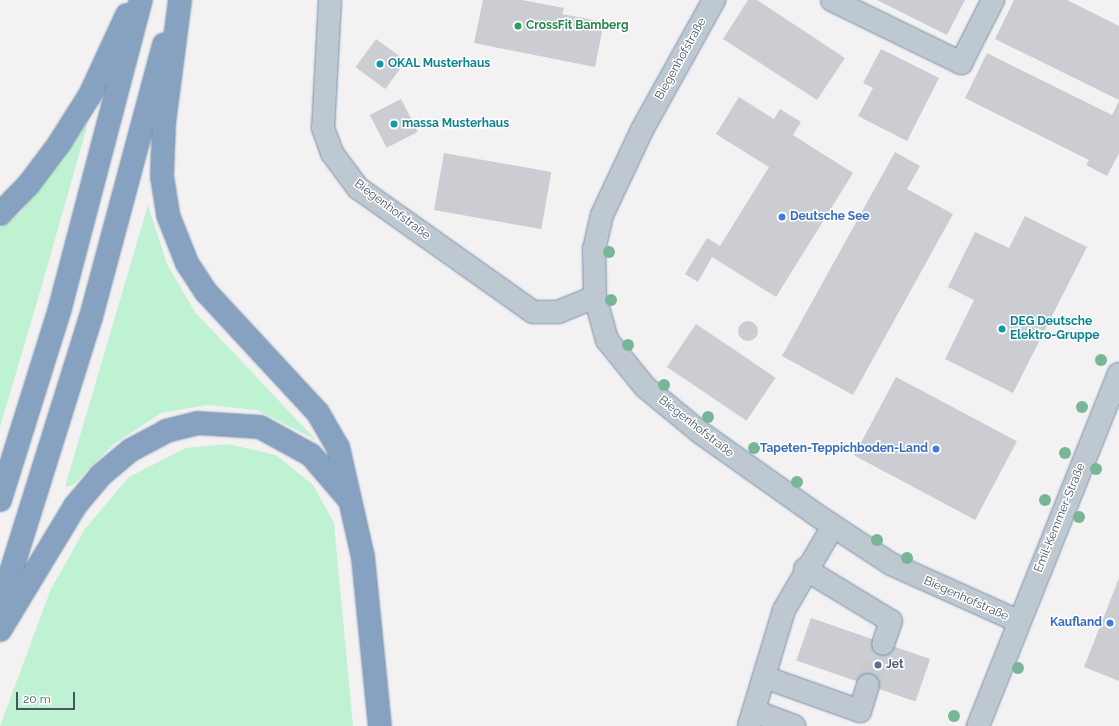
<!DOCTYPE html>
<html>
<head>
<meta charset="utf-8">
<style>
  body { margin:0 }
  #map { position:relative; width:1119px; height:726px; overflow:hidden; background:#f3f1f1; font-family:Raleway,sans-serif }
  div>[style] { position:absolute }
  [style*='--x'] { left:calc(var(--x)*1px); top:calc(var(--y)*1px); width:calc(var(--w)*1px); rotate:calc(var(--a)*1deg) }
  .green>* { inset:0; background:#bff1d3 }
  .building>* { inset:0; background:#cbcdd3; transform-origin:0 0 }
  .round { border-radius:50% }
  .minor-tunnel>* { height:22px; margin-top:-11px; transform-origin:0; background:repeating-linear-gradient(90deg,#c8cacc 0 22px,transparent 0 33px) }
  .roads { filter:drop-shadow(0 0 1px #738dad) drop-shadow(0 0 1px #738dad) }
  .minor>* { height:22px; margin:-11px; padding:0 11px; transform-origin:11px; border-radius:11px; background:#bec8d0 }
  .highway>* { height:22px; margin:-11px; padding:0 11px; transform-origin:11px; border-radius:11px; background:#87a2c1 }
  .trees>* { width:12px; height:12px; margin:-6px; border-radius:50%; background:#78b698 }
  .dots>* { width:11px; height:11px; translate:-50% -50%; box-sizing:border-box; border:2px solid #fff; border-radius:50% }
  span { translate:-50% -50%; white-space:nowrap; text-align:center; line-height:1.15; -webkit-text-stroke:3px #fff; paint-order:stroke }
  .leisure-label { font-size:12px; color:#27864d; font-weight:700 }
  .left { translate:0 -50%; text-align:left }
  .street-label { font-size:12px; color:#48545f }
  .culture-label { font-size:12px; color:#0d838f; font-weight:700 }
  .shop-label { font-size:12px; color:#366cbe; font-weight:700 }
  .right { translate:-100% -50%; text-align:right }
  .service-label { font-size:12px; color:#4e5e75; font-weight:700 }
  .scale { position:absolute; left:16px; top:692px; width:59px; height:18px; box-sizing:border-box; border:2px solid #48545f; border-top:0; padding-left:5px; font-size:12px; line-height:14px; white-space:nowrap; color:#48545f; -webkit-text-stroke:3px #fff; paint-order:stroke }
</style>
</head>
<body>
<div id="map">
  <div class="green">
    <i style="clip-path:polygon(88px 123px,44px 278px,0 427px,0 228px,20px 213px)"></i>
    <i style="clip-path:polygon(148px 205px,167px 264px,195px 312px,316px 440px,257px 410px,207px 405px,161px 413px,114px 444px,73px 485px,65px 487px)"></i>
    <i style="clip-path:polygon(228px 444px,276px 455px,313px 485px,334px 523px,353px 726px,0 726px,51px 589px,85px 529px,129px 477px,186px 448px)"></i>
  </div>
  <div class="building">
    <i style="clip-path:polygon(483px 0,522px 0,564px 8px,562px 14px,604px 22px,595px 67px,474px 43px)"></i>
    <i style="clip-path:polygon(748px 0,757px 0,845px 58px,817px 100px,723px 39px)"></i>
    <i style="clip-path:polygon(877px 0,965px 0,947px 35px)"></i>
    <i style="clip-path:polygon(1014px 0,1067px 0,1119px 26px,1119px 100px,995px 39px)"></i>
    <i style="left:376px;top:39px;width:37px;height:35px;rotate:36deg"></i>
    <i style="clip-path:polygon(881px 49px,939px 78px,907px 141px,858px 116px,873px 88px,863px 83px)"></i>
    <i style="clip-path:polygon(987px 53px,1112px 115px,1119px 101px,1119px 153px,1107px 176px,1086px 165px,1089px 160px,965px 98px)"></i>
    <i style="clip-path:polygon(739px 97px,774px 119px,780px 109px,801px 122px,793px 135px,853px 173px,776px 297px,712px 257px,698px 282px,685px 274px,707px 238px,720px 246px,769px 167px,716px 134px)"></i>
    <i style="left:401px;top:99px;width:37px;height:35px;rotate:63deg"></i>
    <i style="clip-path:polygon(895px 152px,920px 166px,907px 189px,953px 214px,853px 395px,782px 356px)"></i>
    <i style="left:444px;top:153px;width:109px;height:58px;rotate:10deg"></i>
    <i style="clip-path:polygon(1025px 216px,1087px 247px,1013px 393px,945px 359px,974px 300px,948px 287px,975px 232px,1009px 248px)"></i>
    <i class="round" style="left:738px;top:321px;width:20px;height:20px"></i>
    <i style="left:696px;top:324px;width:96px;height:52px;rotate:34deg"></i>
    <i style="left:896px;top:377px;width:137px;height:89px;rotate:28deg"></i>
    <i style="clip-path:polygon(1119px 578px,1119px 681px,1084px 667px)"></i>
    <i style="left:811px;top:618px;width:126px;height:45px;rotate:19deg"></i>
  </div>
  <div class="minor-tunnel">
    <i style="--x:868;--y:685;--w:44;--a:-69.9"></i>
  </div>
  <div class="roads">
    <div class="minor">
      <i style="--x:330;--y:0;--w:128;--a:93.1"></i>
      <i style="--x:323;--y:128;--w:27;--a:70"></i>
      <i style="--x:332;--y:153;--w:44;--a:53.4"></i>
      <i style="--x:358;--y:188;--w:214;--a:35.3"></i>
      <i style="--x:533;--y:312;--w:25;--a:0"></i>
      <i style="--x:558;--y:312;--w:40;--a:-22"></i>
      <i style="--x:714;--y:0;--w:149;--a:119"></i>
      <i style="--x:642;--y:130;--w:94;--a:115.2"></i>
      <i style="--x:602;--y:215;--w:35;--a:103"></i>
      <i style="--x:594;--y:249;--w:48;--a:88.8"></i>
      <i style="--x:595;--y:297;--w:45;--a:74.4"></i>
      <i style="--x:607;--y:340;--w:60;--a:51"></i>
      <i style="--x:645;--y:387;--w:72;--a:39.4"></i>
      <i style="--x:701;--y:433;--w:147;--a:35.3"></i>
      <i style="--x:821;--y:518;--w:84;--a:33.3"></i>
      <i style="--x:891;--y:564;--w:139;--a:24.2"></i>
      <i style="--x:832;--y:0;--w:144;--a:26"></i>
      <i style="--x:961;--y:63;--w:71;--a:-63.1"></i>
      <i style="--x:805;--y:569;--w:100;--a:31.2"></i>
      <i style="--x:891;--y:621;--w:24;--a:109"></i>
      <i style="--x:764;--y:677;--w:102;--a:19.5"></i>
      <i style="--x:860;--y:711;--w:27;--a:-73"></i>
      <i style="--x:754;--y:711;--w:43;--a:20.6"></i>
      <i style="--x:749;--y:726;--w:121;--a:-73.2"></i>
      <i style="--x:784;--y:610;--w:97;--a:-59.7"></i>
      <i style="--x:978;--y:726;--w:379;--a:-68.2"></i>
    </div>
    <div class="highway">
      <i style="--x:180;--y:0;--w:124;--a:97.4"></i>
      <i style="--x:164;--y:123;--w:53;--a:92.2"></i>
      <i style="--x:162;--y:176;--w:39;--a:81"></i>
      <i style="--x:168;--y:215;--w:52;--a:68.4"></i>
      <i style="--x:187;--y:263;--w:35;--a:57"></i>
      <i style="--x:206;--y:292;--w:165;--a:47.2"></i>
      <i style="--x:318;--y:413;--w:39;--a:60"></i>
      <i style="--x:338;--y:447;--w:113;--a:77.2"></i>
      <i style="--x:363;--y:557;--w:170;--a:84.3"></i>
      <i style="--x:0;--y:214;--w:42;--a:-46"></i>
      <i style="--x:29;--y:184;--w:50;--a:-53.1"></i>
      <i style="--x:59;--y:144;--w:58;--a:-57.7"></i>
      <i style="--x:90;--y:95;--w:88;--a:-65.2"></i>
      <i style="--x:0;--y:500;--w:201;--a:-72.6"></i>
      <i style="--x:60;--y:308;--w:318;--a:-75.3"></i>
      <i style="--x:0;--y:607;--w:304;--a:-72.6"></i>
      <i style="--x:91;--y:317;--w:282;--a:-75"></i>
      <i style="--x:0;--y:630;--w:145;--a:-58.8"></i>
      <i style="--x:75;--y:506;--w:40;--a:-50"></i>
      <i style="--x:101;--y:475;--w:39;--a:-40"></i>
      <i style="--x:131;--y:450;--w:40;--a:-28"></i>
      <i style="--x:166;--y:431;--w:32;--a:-14"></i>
      <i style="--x:197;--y:423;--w:63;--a:3.6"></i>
      <i style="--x:260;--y:427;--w:58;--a:28.8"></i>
      <i style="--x:311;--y:455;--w:55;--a:49.4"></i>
    </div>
  </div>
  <div class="trees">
    <i style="left:609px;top:252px"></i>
    <i style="left:611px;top:300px"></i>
    <i style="left:628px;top:345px"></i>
    <i style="left:1101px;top:360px"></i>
    <i style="left:664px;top:385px"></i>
    <i style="left:1082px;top:407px"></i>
    <i style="left:708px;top:417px"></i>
    <i style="left:754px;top:448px"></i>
    <i style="left:1065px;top:453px"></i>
    <i style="left:1096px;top:469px"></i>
    <i style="left:797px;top:482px"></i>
    <i style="left:1045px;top:500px"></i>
    <i style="left:1079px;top:517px"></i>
    <i style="left:877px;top:540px"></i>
    <i style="left:907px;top:558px"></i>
    <i style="left:1018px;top:668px"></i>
    <i style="left:954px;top:716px"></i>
  </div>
  <div class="dots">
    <i style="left:518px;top:26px;background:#2e9e5b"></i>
    <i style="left:380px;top:64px;background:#0f9aa8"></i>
    <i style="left:394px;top:124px;background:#0f9aa8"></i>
    <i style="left:782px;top:217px;background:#3f7fe0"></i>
    <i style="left:1002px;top:329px;background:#0f9aa8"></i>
    <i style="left:936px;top:449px;background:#3f7fe0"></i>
    <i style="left:1110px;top:623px;background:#3f7fe0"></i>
    <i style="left:878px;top:665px;background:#5c6f8a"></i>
  </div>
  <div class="leisure-label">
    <span class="left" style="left:526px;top:26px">CrossFit Bamberg</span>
  </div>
  <div class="street-label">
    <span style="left:681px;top:59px;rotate:-61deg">Biegenhofstraße</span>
    <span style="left:392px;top:210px;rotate:37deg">Biegenhofstraße</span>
    <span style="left:696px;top:427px;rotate:38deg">Biegenhofstraße</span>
    <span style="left:1060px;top:518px;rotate:-68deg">Emil-Kemmer-Straße</span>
    <span style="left:966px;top:599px;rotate:24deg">Biegenhofstraße</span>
  </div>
  <div class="culture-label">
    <span class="left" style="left:388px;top:64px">OKAL Musterhaus</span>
    <span class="left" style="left:402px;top:124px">massa Musterhaus</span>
    <span class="left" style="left:1010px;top:329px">DEG Deutsche<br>Elektro-Gruppe</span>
  </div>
  <div class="shop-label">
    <span class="left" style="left:790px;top:217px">Deutsche See</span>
    <span class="right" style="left:928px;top:449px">Tapeten-Teppichboden-Land</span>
    <span class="right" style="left:1102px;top:623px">Kaufland</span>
  </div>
  <div class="service-label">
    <span class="left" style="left:886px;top:665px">Jet</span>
  </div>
  <div class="scale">20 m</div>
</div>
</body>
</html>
